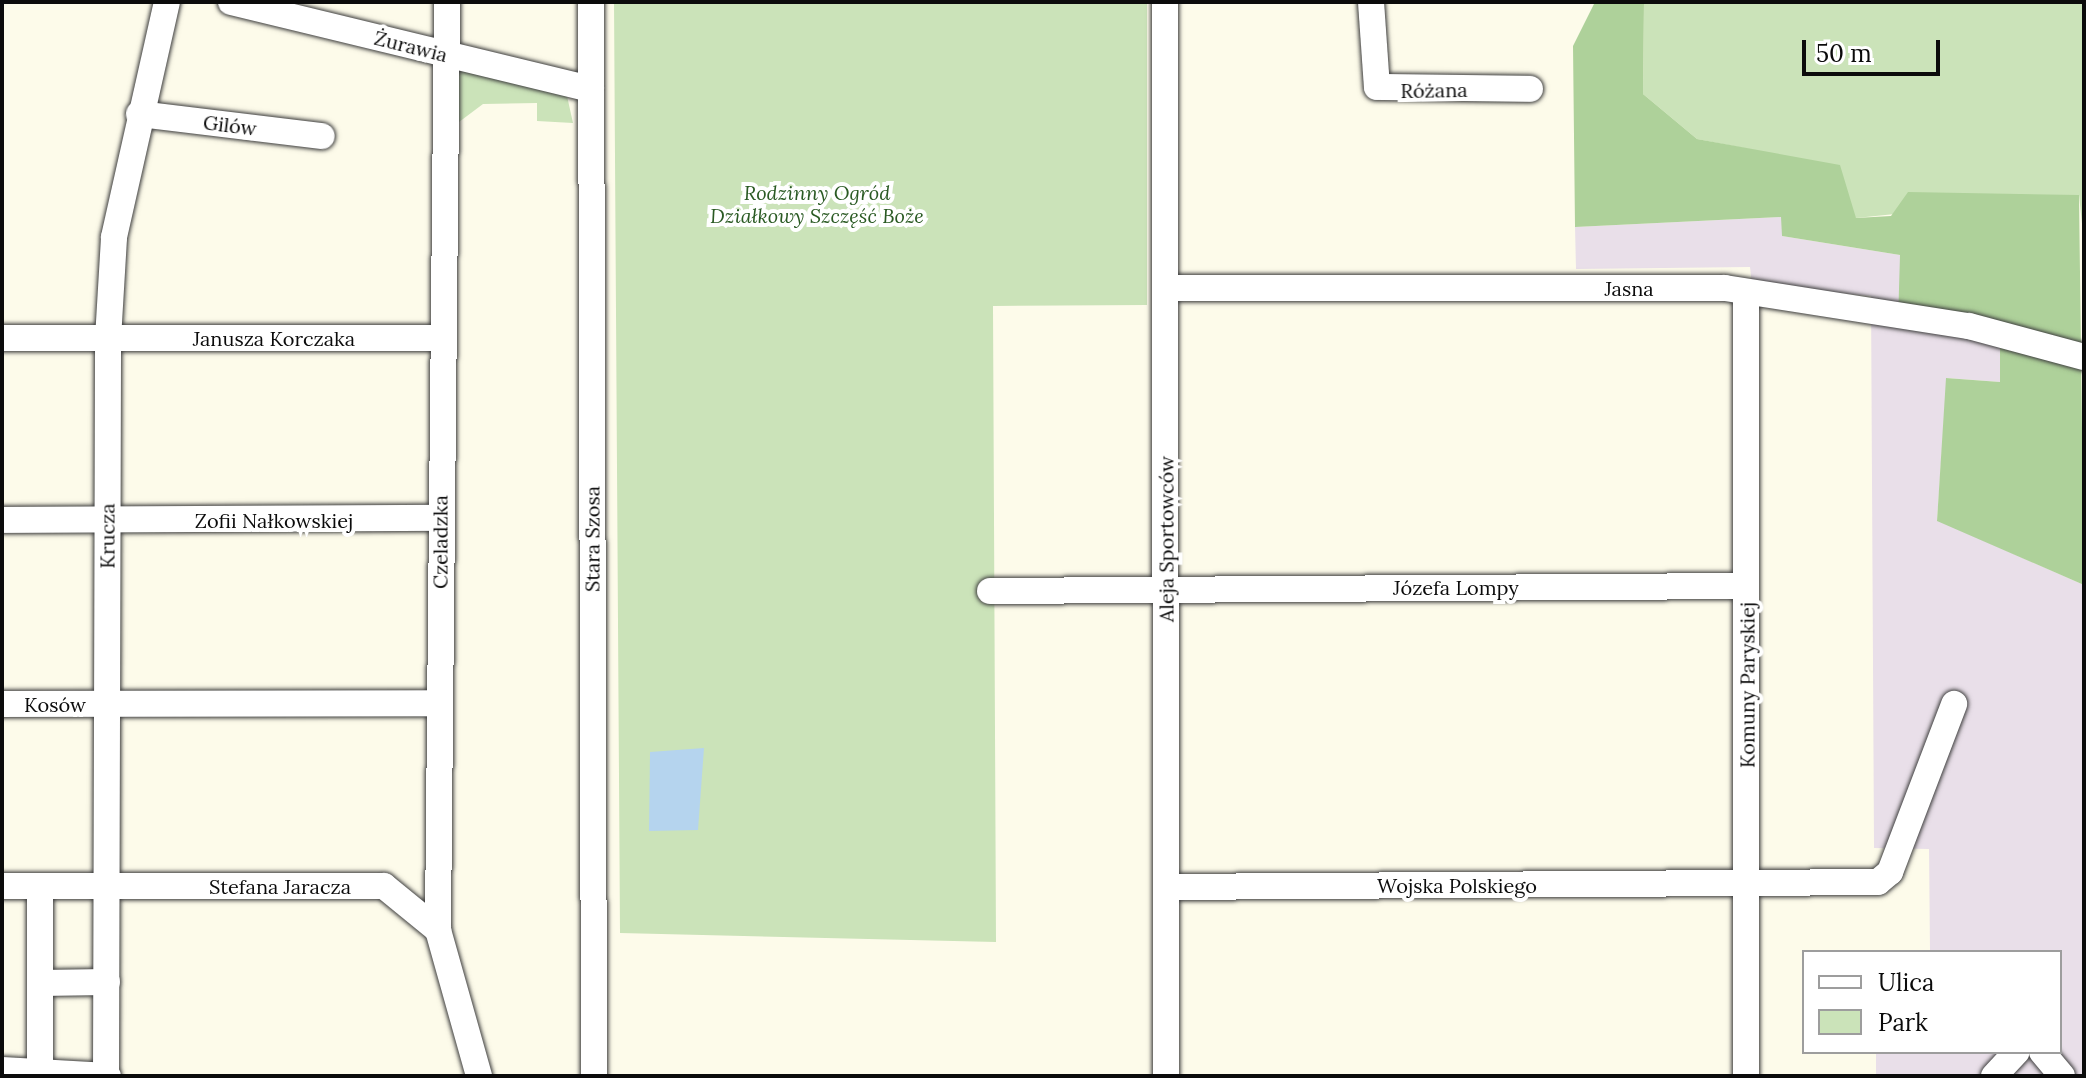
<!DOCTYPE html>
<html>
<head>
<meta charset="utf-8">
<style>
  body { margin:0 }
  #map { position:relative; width:2086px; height:1078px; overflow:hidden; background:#fdfbea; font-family:Lora,serif }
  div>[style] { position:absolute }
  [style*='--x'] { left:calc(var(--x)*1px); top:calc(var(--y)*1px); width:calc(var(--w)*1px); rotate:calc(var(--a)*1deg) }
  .industrial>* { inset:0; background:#e9dfe9 }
  .green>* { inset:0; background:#cbe3b9 }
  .forest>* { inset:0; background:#aed19a }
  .water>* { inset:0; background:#b5d4ee }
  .roads { filter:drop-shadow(0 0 2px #3e3e3e) drop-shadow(0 0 2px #3e3e3e) }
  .minor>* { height:26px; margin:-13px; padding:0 13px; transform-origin:13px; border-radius:13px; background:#fff }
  span { translate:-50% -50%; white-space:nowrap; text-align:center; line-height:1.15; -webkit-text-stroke:8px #fff; paint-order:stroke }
  .street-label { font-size:20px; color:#0b0b0b }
  .park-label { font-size:20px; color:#2a5a23; font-style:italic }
  .frame { position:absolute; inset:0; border:4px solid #0b0b0b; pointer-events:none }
  .legend { position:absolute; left:1802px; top:950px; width:260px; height:104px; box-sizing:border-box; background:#fff; border:2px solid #9d9d9d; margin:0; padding:10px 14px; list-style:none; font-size:24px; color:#0b0b0b }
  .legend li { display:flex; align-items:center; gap:16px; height:40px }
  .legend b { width:40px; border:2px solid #9d9d9d }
  .scale { position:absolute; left:1802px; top:40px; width:138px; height:36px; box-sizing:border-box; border:4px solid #0b0b0b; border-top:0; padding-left:10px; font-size:24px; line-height:28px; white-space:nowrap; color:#0b0b0b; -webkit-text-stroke:6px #fff; paint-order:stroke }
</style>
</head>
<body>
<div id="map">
  <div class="industrial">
    <i style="clip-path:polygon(1782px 217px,1782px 236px,1900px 255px,2000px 340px,2000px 382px,1947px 378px,1937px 520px,2084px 585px,2084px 1076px,1876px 1076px,1876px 1052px,2060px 1052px,2060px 952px,1930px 952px,1929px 849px,1874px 848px,1871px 296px,1752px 285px,1750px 267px,1576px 269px,1575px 227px)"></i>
  </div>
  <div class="green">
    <i style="clip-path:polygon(614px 2px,1147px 2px,1147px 305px,993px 306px,996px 942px,620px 933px)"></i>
    <i style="clip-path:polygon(1644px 2px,2084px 2px,2084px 243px,2079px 195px,1856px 218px,1759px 151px,1697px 139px,1643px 94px)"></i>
    <i style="clip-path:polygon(458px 65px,567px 96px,573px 123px,537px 121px,537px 103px,483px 104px,455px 125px)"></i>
  </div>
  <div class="forest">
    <i style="clip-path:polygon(1595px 2px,1644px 2px,1643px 94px,1697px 139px,1840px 165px,1856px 218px,1891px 216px,1908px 192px,2079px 195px,2084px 585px,1937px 521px,1946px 378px,2000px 382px,2000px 341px,1898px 322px,1900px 255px,1782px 236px,1781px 217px,1575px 227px,1573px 46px)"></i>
  </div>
  <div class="water">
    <i style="clip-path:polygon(704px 748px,698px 830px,649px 831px,650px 752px)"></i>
  </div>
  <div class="roads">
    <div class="minor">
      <i style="--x:231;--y:2;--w:370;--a:13.6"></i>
      <i style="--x:447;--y:2;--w:928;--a:90.56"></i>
      <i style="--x:438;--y:930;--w:152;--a:74.3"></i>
      <i style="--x:591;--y:2;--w:1074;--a:89.84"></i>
      <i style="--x:1165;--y:2;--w:1074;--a:89.95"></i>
      <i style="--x:1371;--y:2;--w:85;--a:86"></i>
      <i style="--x:1377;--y:87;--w:153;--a:0.7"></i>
      <i style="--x:139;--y:114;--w:184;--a:6.9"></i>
      <i style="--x:1166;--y:288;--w:559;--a:0"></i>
      <i style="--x:1725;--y:288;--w:247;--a:8.9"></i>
      <i style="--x:1969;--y:326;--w:119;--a:15.1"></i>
      <i style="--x:2;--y:338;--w:438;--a:0"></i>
      <i style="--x:2;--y:520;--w:438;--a:-0.3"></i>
      <i style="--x:990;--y:591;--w:756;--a:-0.38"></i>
      <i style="--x:2;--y:704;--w:438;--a:-0.1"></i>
      <i style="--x:2;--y:886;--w:382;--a:0"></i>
      <i style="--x:384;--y:886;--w:70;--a:39.2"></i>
      <i style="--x:1166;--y:887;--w:712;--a:-0.4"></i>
      <i style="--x:1878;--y:882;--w:16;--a:-40"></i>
      <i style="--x:1890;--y:872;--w:180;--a:-69.1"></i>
      <i style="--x:40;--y:983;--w:67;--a:-0.9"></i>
      <i style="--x:2042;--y:1052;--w:31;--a:50"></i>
      <i style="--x:2;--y:1070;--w:106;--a:3.2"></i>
      <i style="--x:40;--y:1076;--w:190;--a:-90"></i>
      <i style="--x:106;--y:1076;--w:737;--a:-89.84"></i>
      <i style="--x:108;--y:339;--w:102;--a:-86.6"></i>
      <i style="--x:114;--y:237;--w:241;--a:-77.3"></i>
      <i style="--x:1746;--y:1076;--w:781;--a:-90"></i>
      <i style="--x:1994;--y:1076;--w:33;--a:-47"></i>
    </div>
  </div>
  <div class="street-label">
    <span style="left:411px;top:46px;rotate:14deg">Żurawia</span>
    <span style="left:1434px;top:90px;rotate:-1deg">Różana</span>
    <span style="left:230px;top:125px;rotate:7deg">Gilów</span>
    <span style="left:1629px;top:288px">Jasna</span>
    <span style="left:274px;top:338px">Janusza Korczaka</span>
    <span style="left:274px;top:520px">Zofii Nałkowskiej</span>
    <span style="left:107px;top:536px;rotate:-90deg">Krucza</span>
    <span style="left:592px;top:539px;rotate:-90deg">Stara Szosa</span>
    <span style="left:1166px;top:539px;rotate:-90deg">Aleja Sportowców</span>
    <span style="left:440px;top:542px;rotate:-90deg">Czeladzka</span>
    <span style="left:1456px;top:587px">Józefa Lompy</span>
    <span style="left:1747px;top:685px;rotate:-90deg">Komuny Paryskiej</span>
    <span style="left:55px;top:704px">Kosów</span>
    <span style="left:1457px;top:885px">Wojska Polskiego</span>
    <span style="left:280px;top:886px">Stefana Jaracza</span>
  </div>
  <div class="park-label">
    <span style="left:817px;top:204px">Rodzinny Ogród<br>Działkowy Szczęść Boże</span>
  </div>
  <div class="frame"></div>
  <ul class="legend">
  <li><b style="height:10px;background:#fff"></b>Ulica</li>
  <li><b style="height:22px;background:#cbe3b9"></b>Park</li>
  </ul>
  <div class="scale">50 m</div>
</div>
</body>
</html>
